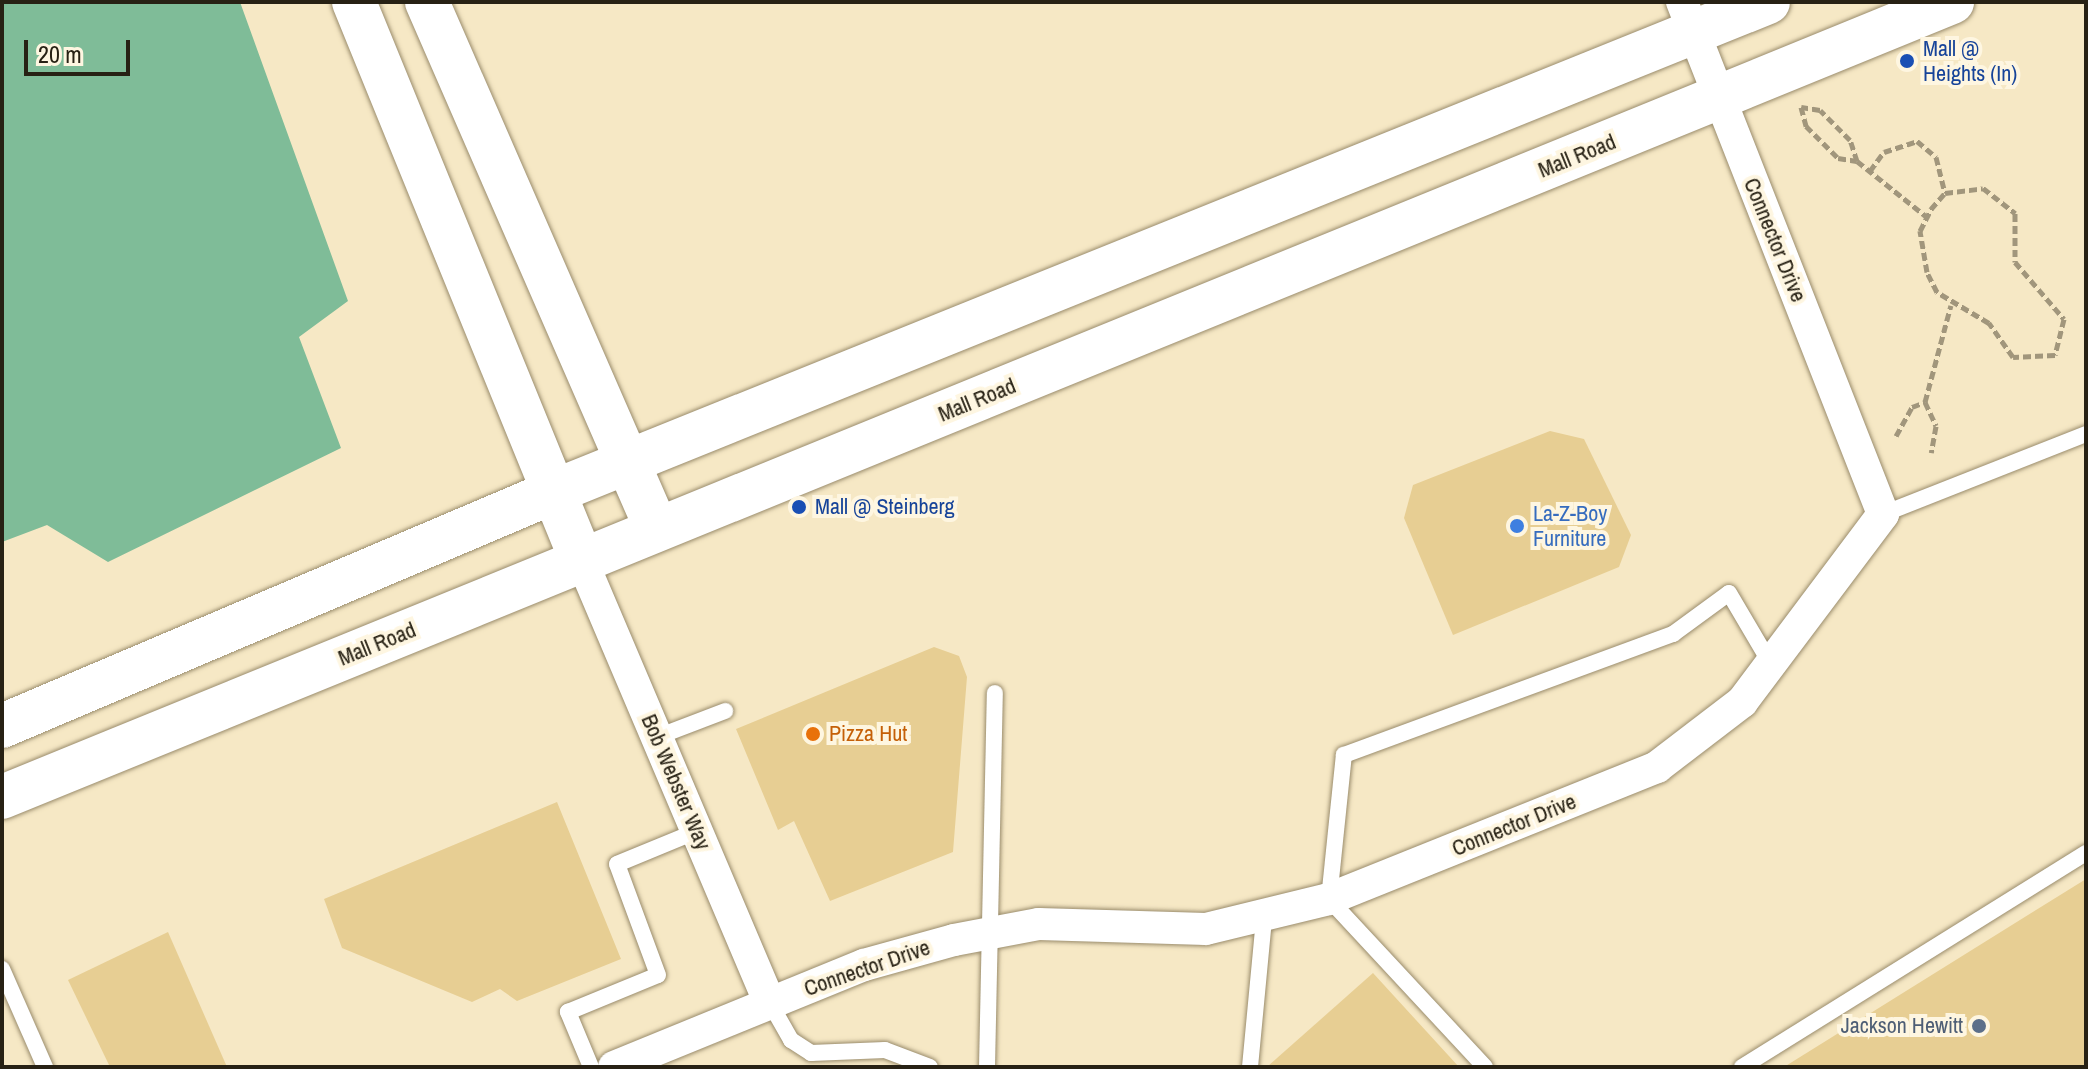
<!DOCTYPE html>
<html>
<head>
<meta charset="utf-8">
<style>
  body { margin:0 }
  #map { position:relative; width:2088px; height:1069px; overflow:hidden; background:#f6e8c5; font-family:"Archivo Narrow",sans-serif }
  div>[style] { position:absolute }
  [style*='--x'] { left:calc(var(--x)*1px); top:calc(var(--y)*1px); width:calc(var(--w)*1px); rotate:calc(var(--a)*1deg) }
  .forest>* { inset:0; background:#7fbc98 }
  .building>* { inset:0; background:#e7ce93 }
  .path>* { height:5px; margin-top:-2.5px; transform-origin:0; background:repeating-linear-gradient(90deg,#a1967c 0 8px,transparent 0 12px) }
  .roads { filter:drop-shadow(0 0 2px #9a8c6c) drop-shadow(0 0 2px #9a8c6c) }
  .service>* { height:16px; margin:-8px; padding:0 8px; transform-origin:8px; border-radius:8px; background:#fff }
  .minor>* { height:32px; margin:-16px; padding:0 16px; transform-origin:16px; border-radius:16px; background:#fff }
  .secondary>* { height:44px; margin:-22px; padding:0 22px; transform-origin:22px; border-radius:22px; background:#fff }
  .motorway>* { height:44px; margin:-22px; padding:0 22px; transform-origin:22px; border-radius:22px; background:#fff }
  .dots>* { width:22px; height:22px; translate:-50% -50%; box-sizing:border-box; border:4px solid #fef6e1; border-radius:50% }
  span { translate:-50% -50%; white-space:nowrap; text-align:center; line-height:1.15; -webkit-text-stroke:8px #fef6e1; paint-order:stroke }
  .transit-label { font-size:22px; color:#164399 }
  .left { translate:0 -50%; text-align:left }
  .street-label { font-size:22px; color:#272114 }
  .shop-label { font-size:22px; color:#366cbe }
  .food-label { font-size:22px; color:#c56008 }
  .service-label { font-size:22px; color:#4e5e75 }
  .right { translate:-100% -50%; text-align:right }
  .frame { position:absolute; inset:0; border:4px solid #272114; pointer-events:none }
  .scale { position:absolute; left:24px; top:40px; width:106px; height:36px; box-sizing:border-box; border:4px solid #272114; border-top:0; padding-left:10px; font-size:24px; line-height:28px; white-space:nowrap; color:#272114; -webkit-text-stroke:6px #fef6e1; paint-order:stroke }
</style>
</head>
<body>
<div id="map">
  <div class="forest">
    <i style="clip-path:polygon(2px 2px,240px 2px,348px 301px,299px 337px,341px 448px,108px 562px,47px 525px,2px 542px)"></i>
  </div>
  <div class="building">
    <i style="clip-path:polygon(1550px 431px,1584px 439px,1631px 535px,1619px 567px,1453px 635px,1404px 518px,1413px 485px)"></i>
    <i style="clip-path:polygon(934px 647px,959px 656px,967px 677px,953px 852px,830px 901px,794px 821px,778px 830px,736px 729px)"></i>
    <i style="clip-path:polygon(557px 802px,621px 959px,517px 1001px,500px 989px,472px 1002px,342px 948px,324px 899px)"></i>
    <i style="clip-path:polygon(2086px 879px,2086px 1067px,1784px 1067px)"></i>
    <i style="clip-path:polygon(168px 932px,227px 1067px,110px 1067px,68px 980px)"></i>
    <i style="clip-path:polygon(1373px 973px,1459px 1067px,1267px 1067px)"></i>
  </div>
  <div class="path">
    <i style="--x:1857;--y:161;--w:22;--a:-108"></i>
    <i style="--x:1850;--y:140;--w:42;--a:-135"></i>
    <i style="--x:1820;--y:110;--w:19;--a:-171"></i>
    <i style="--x:1801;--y:107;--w:20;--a:75"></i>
    <i style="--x:1806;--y:126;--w:45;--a:45"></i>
    <i style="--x:1838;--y:158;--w:19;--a:9"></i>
    <i style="--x:1857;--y:161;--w:90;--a:38.7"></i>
    <i style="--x:1870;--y:171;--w:24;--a:-54"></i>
    <i style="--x:1884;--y:152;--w:35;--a:-18"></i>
    <i style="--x:1917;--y:141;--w:25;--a:40"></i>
    <i style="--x:1936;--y:157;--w:37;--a:76"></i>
    <i style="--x:1983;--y:188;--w:41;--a:38"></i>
    <i style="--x:2015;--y:213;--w:49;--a:90"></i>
    <i style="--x:2015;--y:262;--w:75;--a:49.3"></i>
    <i style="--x:2064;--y:319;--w:37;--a:104"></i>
    <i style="--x:2055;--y:355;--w:42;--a:177.3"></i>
    <i style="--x:2013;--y:357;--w:42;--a:-125.2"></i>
    <i style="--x:1989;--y:323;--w:61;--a:-149.2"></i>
    <i style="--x:1937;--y:292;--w:22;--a:-117"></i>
    <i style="--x:1927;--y:272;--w:42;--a:-99.7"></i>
    <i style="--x:1920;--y:231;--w:25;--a:-63"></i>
    <i style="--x:1931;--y:209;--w:21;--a:-49"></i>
    <i style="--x:1945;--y:193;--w:38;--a:-7"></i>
    <i style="--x:1925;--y:402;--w:100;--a:-75"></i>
    <i style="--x:1896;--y:436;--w:33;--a:-61"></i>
    <i style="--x:1912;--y:407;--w:14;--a:-21"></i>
    <i style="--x:1925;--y:402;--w:26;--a:65"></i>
    <i style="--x:1936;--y:426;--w:27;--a:100"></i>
  </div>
  <div class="roads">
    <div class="service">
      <i style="--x:1883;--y:514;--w:218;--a:-21.5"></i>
      <i style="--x:657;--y:737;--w:73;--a:-20.9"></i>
      <i style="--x:2;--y:969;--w:107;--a:66.3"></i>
      <i style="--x:770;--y:1003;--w:43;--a:60.4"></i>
      <i style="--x:791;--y:1040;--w:24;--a:33"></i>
      <i style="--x:811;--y:1053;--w:74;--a:-2.3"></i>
      <i style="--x:885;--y:1050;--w:48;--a:20.7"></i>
      <i style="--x:591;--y:1067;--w:60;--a:-112.7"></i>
      <i style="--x:568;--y:1012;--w:97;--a:-22.3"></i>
      <i style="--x:658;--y:975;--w:118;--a:-110.3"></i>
      <i style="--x:617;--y:864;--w:87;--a:-22.4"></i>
      <i style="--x:987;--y:1067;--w:374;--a:-88.8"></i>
      <i style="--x:1250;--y:1067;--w:148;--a:-84.6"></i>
      <i style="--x:1485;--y:1067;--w:229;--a:-132.9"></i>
      <i style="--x:1329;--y:899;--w:145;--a:-84.1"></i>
      <i style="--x:1344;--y:755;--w:351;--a:-20.2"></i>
      <i style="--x:1673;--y:634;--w:69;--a:-36.2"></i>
      <i style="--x:1729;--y:593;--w:85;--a:59.5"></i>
      <i style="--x:1742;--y:1067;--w:405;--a:-31.9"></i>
    </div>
    <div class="minor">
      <i style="--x:582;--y:561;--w:480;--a:67"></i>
      <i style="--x:614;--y:1067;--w:270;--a:-22.2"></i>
      <i style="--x:864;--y:965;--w:93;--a:-15.5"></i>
      <i style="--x:954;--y:940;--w:86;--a:-10.7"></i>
      <i style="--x:1039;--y:924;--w:167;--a:1.7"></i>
      <i style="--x:1206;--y:929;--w:127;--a:-13.7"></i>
      <i style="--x:1329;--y:899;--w:354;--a:-21.9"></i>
      <i style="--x:1657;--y:767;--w:107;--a:-37.4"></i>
      <i style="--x:1742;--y:702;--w:235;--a:-53.1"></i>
      <i style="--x:1883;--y:514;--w:550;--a:-111.43"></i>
    </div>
    <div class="secondary">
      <i style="--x:2;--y:726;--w:599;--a:-23.01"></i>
      <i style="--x:553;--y:492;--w:1310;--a:-21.96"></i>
      <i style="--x:2;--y:797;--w:2106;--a:-22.18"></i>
    </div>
    <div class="motorway">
      <i style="--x:354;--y:2;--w:604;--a:67.81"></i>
      <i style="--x:427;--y:2;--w:571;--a:66.45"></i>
    </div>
  </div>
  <div class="dots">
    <i style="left:1907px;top:61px;background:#1a4fb4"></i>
    <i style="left:799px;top:507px;background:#1a4fb4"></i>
    <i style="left:1517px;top:526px;background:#3f7fe0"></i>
    <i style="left:813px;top:734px;background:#e8710a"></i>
    <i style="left:1979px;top:1026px;background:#5c6f8a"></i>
  </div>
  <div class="transit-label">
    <span class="left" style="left:1923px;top:61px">Mall @<br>Heights (In)</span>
    <span class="left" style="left:815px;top:507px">Mall @ Steinberg</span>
  </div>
  <div class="street-label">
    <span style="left:1577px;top:156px;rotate:-22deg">Mall Road</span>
    <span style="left:1775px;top:240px;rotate:68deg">Connector Drive</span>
    <span style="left:977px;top:400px;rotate:-22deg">Mall Road</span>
    <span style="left:377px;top:644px;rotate:-22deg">Mall Road</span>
    <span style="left:676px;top:782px;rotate:67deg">Bob Webster Way</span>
    <span style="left:1514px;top:825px;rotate:-22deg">Connector Drive</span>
    <span style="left:867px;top:968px;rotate:-19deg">Connector Drive</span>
  </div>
  <div class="shop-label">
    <span class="left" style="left:1533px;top:526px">La-Z-Boy<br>Furniture</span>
  </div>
  <div class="food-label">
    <span class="left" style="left:829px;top:734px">Pizza Hut</span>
  </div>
  <div class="service-label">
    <span class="right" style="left:1963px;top:1026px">Jackson Hewitt</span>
  </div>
  <div class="frame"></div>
  <div class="scale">20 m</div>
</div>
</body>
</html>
